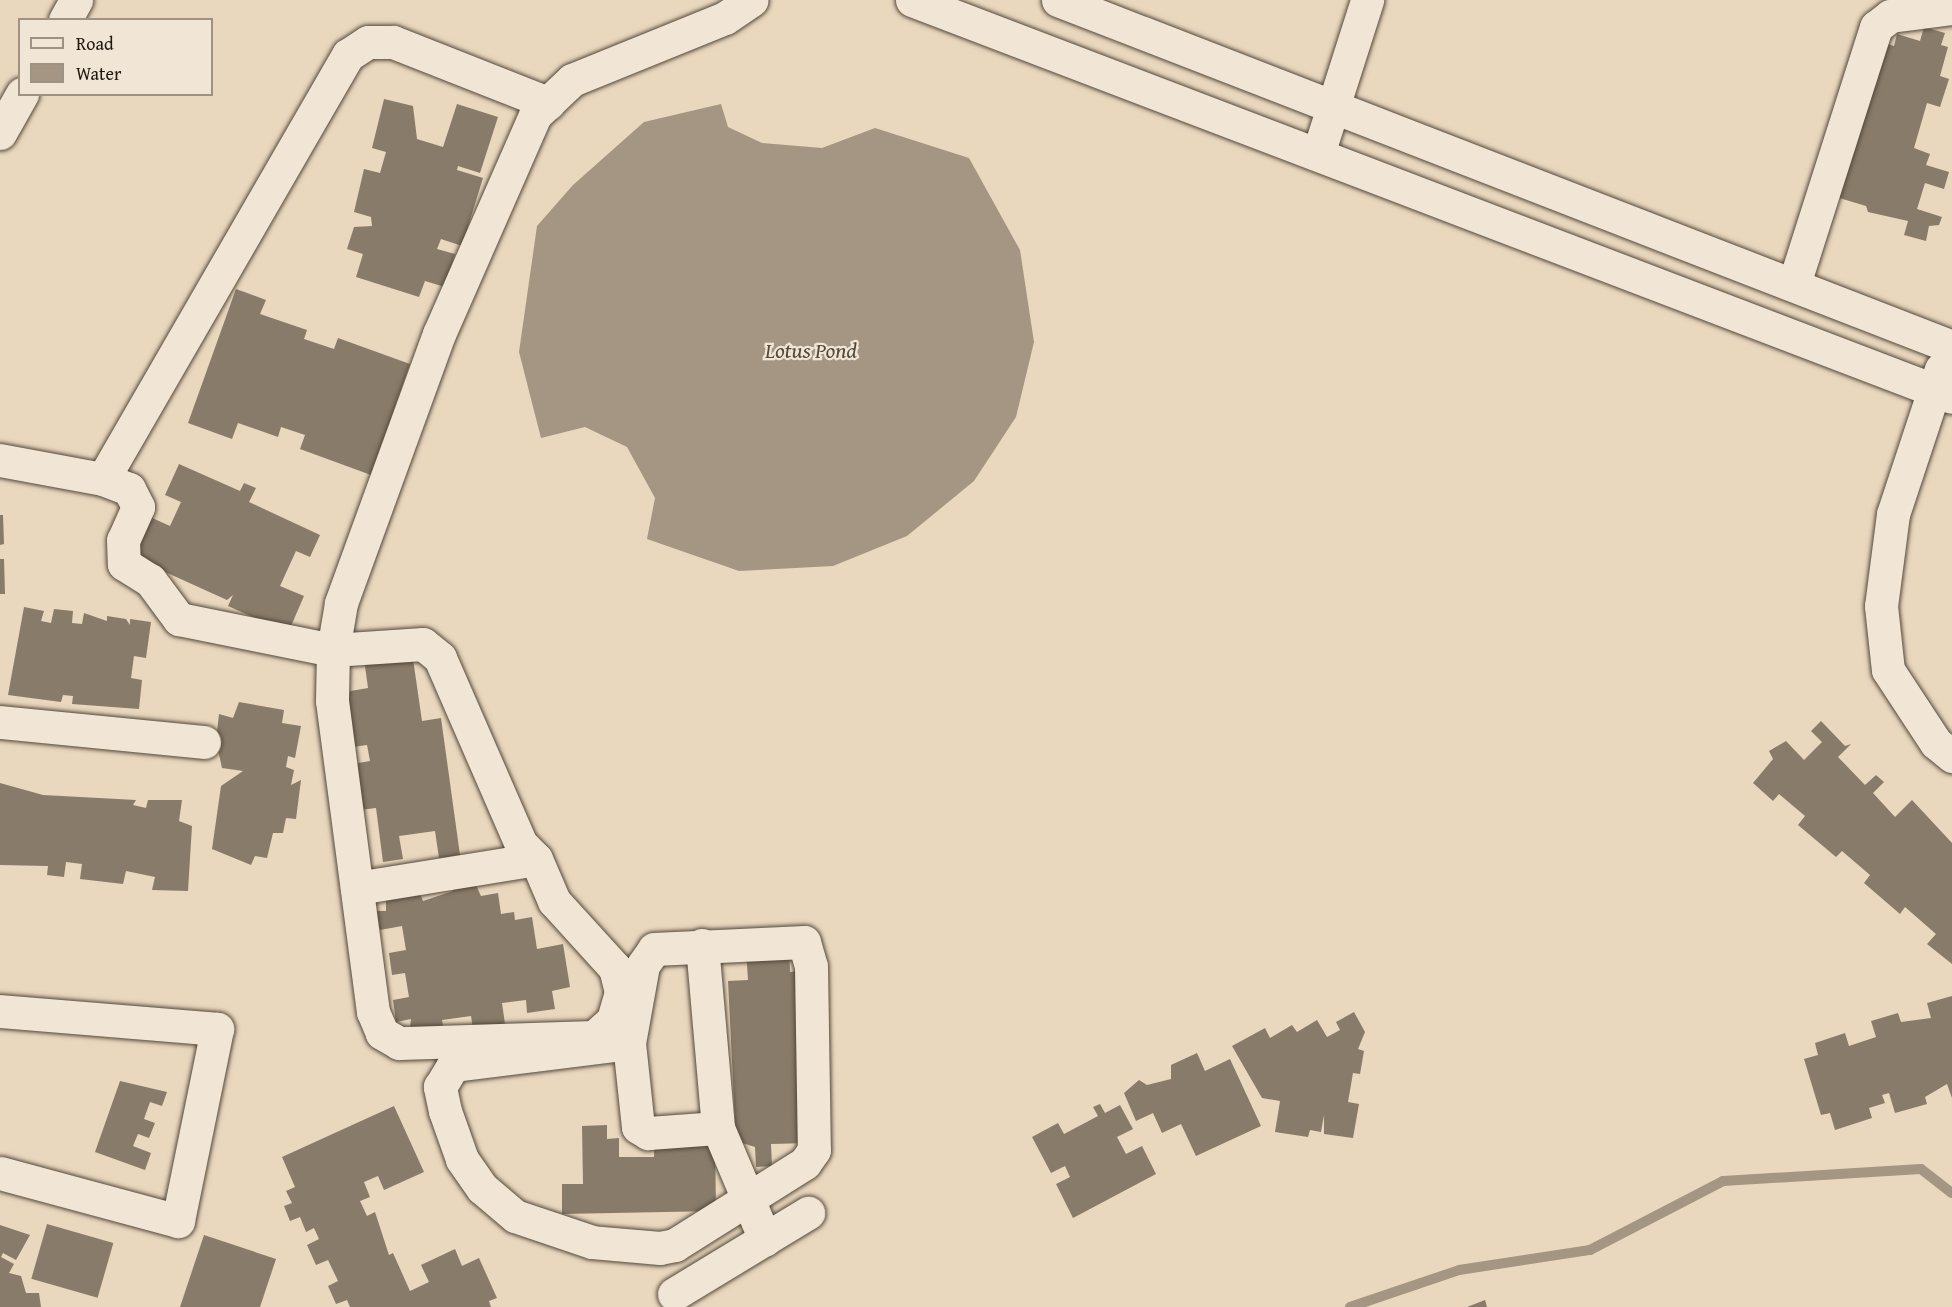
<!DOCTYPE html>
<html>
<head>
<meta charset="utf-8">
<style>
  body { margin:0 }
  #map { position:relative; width:1952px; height:1307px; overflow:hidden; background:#e9d7be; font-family:"Gentium Book Plus",serif }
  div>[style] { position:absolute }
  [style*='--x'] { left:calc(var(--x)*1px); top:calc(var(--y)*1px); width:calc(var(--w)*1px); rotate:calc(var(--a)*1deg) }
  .water>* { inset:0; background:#a49682 }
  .stream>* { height:10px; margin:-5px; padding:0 5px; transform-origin:5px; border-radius:5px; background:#a49682 }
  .building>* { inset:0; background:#887b6a; transform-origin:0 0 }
  .roads { filter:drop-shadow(0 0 2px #52483a) drop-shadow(0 0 2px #52483a) }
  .minor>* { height:33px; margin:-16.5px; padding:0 16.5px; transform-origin:16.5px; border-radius:16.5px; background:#f1e5d5 }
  span { translate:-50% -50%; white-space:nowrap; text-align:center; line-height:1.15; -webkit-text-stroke:4.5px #f1e5d5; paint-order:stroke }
  .water-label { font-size:22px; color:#544a3c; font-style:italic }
  .legend { position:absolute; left:18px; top:18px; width:195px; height:78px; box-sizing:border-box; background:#f1e5d5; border:2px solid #9d9385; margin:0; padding:8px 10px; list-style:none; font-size:18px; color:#1f180e }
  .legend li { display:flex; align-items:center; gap:12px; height:30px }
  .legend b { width:30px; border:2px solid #9d9385 }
</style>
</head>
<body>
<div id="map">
  <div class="water">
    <i style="clip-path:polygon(721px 104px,728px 127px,762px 143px,822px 148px,875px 128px,969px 158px,1020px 250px,1034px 342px,1016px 417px,974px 481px,907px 536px,833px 566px,739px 571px,647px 539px,655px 498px,627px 447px,585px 427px,541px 438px,519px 352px,537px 226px,573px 185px,644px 122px)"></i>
  </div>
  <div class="stream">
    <i style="--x:1350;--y:1307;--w:115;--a:-18.7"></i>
    <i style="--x:1459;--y:1270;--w:133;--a:-8.7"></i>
    <i style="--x:1590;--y:1250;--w:150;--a:-27.4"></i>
    <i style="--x:1723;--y:1181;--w:198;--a:-3.5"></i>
    <i style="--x:1921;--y:1169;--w:39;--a:38"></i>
  </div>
  <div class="building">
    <i style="clip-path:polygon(1924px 27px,1945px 33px,1941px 45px,1948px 47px,1940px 76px,1949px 79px,1940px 107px,1927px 103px,1914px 148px,1930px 154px,1926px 165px,1949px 172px,1944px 189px,1925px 183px,1917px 209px,1942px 217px,1939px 225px,1929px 226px,1926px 241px,1904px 235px,1908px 221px,1868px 212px,1866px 206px,1836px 197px,1880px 42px,1894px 46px,1897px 34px,1920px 41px)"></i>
    <i style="clip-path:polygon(384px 99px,413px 106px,417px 139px,443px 147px,457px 104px,498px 117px,480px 173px,458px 166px,457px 170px,483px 178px,462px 246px,441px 239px,437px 249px,455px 254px,445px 287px,425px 281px,419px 297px,356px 277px,363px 254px,347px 249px,354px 227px,372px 226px,371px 217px,354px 212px,364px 169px,380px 173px,386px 152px,372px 148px)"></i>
    <i style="clip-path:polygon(236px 289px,266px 300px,260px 314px,307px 330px,304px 339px,334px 349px,338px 338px,410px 364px,371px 475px,300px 449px,305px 435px,281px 427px,278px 437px,238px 423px,232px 439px,188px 423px)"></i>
    <i style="clip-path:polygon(179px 464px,240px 491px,244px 483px,256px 488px,249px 502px,320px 535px,310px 557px,296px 551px,280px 586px,304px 596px,288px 633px,228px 606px,233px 595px,227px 600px,132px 557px,150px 517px,170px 526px,181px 502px,165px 495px)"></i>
    <i style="clip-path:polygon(0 515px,3px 515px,4px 544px,0 545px)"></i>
    <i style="clip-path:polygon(0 559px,4px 559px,5px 594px,0 594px)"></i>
    <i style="clip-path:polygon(24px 607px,44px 611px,41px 621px,51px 623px,54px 609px,73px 611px,72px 623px,82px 624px,84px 613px,107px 621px,107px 616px,126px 619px,130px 625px,130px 619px,151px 622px,146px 658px,134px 656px,131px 678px,142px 680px,139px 709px,72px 704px,73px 696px,63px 695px,61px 702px,8px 695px)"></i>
    <i style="clip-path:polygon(412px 652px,422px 721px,441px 718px,460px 855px,439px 858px,435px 831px,399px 836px,403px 859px,383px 862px,376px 808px,360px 810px,353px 764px,370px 761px,367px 745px,353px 747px,345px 692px,368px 688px,364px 659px)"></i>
    <i style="clip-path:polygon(239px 702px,284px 710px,282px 723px,301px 726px,295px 758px,288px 756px,286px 767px,294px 770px,291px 785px,301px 780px,296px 819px,286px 818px,283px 833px,273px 833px,267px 858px,255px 856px,251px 865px,212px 849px,221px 786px,243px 771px,222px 768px,216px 741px,219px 714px,233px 718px)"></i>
    <i style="clip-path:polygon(1821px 721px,1845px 746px,1851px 744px,1838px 757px,1865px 785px,1876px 775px,1884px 782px,1873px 793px,1895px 817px,1912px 800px,1952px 843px,1952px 964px,1927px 944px,1936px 934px,1905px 907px,1900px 914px,1864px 883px,1870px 875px,1842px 851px,1836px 857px,1798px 825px,1805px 816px,1779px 794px,1773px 801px,1753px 783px,1773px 759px,1769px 751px,1786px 741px,1804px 760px,1822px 742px,1811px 731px)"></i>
    <i style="clip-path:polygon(0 783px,43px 795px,136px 800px,133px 805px,146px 808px,148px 800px,182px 800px,179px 821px,192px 826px,188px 891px,152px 890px,155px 877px,126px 871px,123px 884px,80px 879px,82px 864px,66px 862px,64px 877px,47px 875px,48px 866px,0 865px)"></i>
    <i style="clip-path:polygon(453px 882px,475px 883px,481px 896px,498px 893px,501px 914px,514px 912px,515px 920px,532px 917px,537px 949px,563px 944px,570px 987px,552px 991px,555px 1009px,527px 1013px,526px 1000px,502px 1003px,505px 1024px,473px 1029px,471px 1016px,442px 1020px,444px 1031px,409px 1037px,411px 1019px,396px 1022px,393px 1000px,409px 997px,405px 973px,392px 975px,389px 953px,406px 950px,402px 926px,380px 930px,370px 911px,386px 911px,386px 891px,420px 893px,423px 901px,453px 891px)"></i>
    <i style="clip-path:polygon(789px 948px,790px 972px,801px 971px,809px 1143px,771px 1144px,772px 1166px,756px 1167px,755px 1147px,736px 1141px,728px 981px,748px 980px,746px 950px)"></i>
    <i style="clip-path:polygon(1952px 996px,1952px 1098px,1947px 1084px,1925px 1097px,1927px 1104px,1895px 1113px,1889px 1093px,1882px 1095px,1885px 1103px,1869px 1108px,1872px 1118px,1835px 1130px,1830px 1113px,1821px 1115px,1804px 1059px,1818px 1055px,1815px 1043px,1845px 1033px,1849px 1046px,1876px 1037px,1871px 1021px,1898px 1013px,1901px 1022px,1931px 1018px,1927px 1003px)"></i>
    <i style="clip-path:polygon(1354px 1012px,1365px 1032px,1358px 1049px,1364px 1051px,1360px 1074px,1353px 1073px,1348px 1102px,1359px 1104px,1353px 1138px,1324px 1134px,1324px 1115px,1321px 1132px,1310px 1130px,1308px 1137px,1275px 1132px,1280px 1101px,1262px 1098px,1232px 1046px,1265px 1028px,1270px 1038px,1292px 1025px,1297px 1032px,1317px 1020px,1327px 1037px,1340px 1030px,1336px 1022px)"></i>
    <i style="clip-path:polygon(1197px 1053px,1205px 1071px,1230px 1059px,1261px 1126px,1196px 1156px,1181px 1124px,1162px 1133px,1153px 1113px,1136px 1121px,1124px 1093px,1139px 1080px,1147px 1085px,1171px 1079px,1171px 1065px)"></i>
    <i style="clip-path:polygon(120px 1081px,167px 1092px,162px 1106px,150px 1102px,144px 1119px,155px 1123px,149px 1138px,138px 1134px,133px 1146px,151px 1153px,145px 1170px,95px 1152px)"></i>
    <i style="clip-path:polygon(1100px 1104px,1105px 1113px,1120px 1105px,1133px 1129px,1117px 1137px,1126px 1154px,1142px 1146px,1156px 1174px,1073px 1218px,1056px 1184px,1070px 1177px,1065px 1166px,1051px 1173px,1032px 1137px,1058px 1123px,1064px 1134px,1098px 1116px,1093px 1107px)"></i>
    <i style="clip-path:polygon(394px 1106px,424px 1172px,384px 1190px,378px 1176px,364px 1182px,370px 1197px,360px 1201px,367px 1216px,375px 1212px,389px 1255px,393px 1253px,410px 1291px,429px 1282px,421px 1265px,455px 1249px,462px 1266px,479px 1258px,497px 1298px,489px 1301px,491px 1307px,350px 1307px,347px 1300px,336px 1304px,328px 1286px,338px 1281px,328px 1260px,316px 1265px,307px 1245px,319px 1239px,314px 1228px,306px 1232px,300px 1217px,290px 1221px,284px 1206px,292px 1203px,286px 1191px,295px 1187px,282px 1157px)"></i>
    <i style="clip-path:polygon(607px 1125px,607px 1139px,619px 1138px,619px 1157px,654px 1157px,654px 1138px,715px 1137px,716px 1211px,562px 1214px,562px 1184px,583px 1184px,582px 1126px)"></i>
    <i style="left:47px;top:1224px;width:69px;height:57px;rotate:16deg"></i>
    <i style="clip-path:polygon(0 1225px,30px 1235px,16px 1260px,3px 1253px,1px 1257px,14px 1264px,9px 1273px,21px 1276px,26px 1293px,39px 1293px,41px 1307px,0 1307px)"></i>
    <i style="clip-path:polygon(204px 1235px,276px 1259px,260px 1307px,180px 1307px)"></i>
    <i style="clip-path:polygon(1485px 1300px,1487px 1307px,1467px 1307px)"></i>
  </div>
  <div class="roads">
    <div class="minor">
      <i style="--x:912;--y:0;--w:1113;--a:20.89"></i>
      <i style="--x:1058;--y:0;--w:959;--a:21.21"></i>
      <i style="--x:65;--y:20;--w:23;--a:-61"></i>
      <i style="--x:0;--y:133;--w:45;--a:-60.6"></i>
      <i style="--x:1318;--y:154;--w:162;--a:-72.3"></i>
      <i style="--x:1794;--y:284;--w:270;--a:-72.3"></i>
      <i style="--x:1876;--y:27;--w:18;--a:-38"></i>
      <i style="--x:1890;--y:16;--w:63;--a:-7.4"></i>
      <i style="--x:1941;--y:369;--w:153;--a:108.3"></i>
      <i style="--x:1893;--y:514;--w:93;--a:97.4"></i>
      <i style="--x:1881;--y:606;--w:64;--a:83.8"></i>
      <i style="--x:1888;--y:670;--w:87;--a:56.7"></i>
      <i style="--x:1936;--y:743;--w:21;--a:39"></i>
      <i style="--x:0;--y:460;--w:105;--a:10.5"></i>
      <i style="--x:103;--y:479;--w:490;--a:-60"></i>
      <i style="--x:348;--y:55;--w:24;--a:-33"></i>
      <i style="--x:368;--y:42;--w:25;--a:0"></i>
      <i style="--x:393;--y:42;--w:167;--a:21.5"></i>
      <i style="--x:103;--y:479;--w:28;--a:21"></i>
      <i style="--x:129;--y:489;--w:20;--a:63"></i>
      <i style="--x:138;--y:507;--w:36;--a:114"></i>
      <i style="--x:123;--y:540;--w:24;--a:88"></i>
      <i style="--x:124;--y:564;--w:31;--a:32"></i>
      <i style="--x:150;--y:580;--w:49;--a:53.4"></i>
      <i style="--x:179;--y:619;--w:157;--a:11.4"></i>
      <i style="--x:333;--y:650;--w:90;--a:-3.8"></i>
      <i style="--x:423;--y:644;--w:22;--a:39"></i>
      <i style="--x:440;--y:658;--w:203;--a:66.5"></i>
      <i style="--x:521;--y:844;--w:21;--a:45"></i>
      <i style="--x:536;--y:859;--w:46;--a:66.8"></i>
      <i style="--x:554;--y:901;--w:91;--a:47.7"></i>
      <i style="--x:615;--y:968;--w:25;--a:76"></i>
      <i style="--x:621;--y:992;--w:29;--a:106"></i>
      <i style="--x:613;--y:1020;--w:25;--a:138"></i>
      <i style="--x:594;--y:1037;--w:195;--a:178.2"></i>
      <i style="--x:399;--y:1043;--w:20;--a:-150"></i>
      <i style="--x:382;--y:1033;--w:23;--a:-113"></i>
      <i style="--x:373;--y:1012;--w:314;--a:-97.5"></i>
      <i style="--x:332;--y:701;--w:51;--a:-88.9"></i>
      <i style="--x:333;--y:650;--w:48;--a:-80.3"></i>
      <i style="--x:341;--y:603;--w:286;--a:-70"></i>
      <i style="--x:439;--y:334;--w:239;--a:-66.3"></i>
      <i style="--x:535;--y:115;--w:51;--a:-43.4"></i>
      <i style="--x:572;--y:80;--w:165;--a:-22.1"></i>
      <i style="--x:725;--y:18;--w:32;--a:-34"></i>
      <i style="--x:0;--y:722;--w:205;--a:5.6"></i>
      <i style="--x:357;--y:888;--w:181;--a:-9.2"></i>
      <i style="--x:804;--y:942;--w:25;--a:74"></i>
      <i style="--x:811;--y:966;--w:184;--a:89.1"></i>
      <i style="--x:814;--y:1150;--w:16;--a:125"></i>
      <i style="--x:805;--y:1163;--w:154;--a:147.8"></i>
      <i style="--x:675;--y:1245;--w:15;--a:169"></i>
      <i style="--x:660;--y:1248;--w:68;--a:-175"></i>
      <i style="--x:592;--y:1242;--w:81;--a:-161.3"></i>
      <i style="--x:515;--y:1216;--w:43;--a:-139.7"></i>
      <i style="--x:482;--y:1188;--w:35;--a:-125"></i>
      <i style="--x:462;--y:1159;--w:51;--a:-109.5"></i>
      <i style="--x:445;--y:1111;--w:25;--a:-102"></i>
      <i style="--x:440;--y:1087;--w:26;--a:-59"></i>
      <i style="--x:453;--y:1065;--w:177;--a:-7.1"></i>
      <i style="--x:629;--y:1043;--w:79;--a:-79.8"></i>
      <i style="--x:643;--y:965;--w:19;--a:-55"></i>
      <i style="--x:654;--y:949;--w:150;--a:-2.7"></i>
      <i style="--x:702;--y:945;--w:184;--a:85"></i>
      <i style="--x:718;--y:1128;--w:121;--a:67.1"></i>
      <i style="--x:0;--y:1011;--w:218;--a:4.7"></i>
      <i style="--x:217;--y:1029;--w:196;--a:101.5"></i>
      <i style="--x:178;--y:1221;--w:184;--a:-164.9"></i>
      <i style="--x:629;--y:1043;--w:84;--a:83.9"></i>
      <i style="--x:638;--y:1127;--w:12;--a:31"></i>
      <i style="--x:648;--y:1133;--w:70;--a:-4.1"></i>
      <i style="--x:674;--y:1294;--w:157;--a:-31.2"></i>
    </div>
  </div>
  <div class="water-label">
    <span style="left:811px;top:351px">Lotus Pond</span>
  </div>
  <ul class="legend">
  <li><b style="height:8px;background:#f1e5d5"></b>Road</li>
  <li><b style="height:16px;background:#a49682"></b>Water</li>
  </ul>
</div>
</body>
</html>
